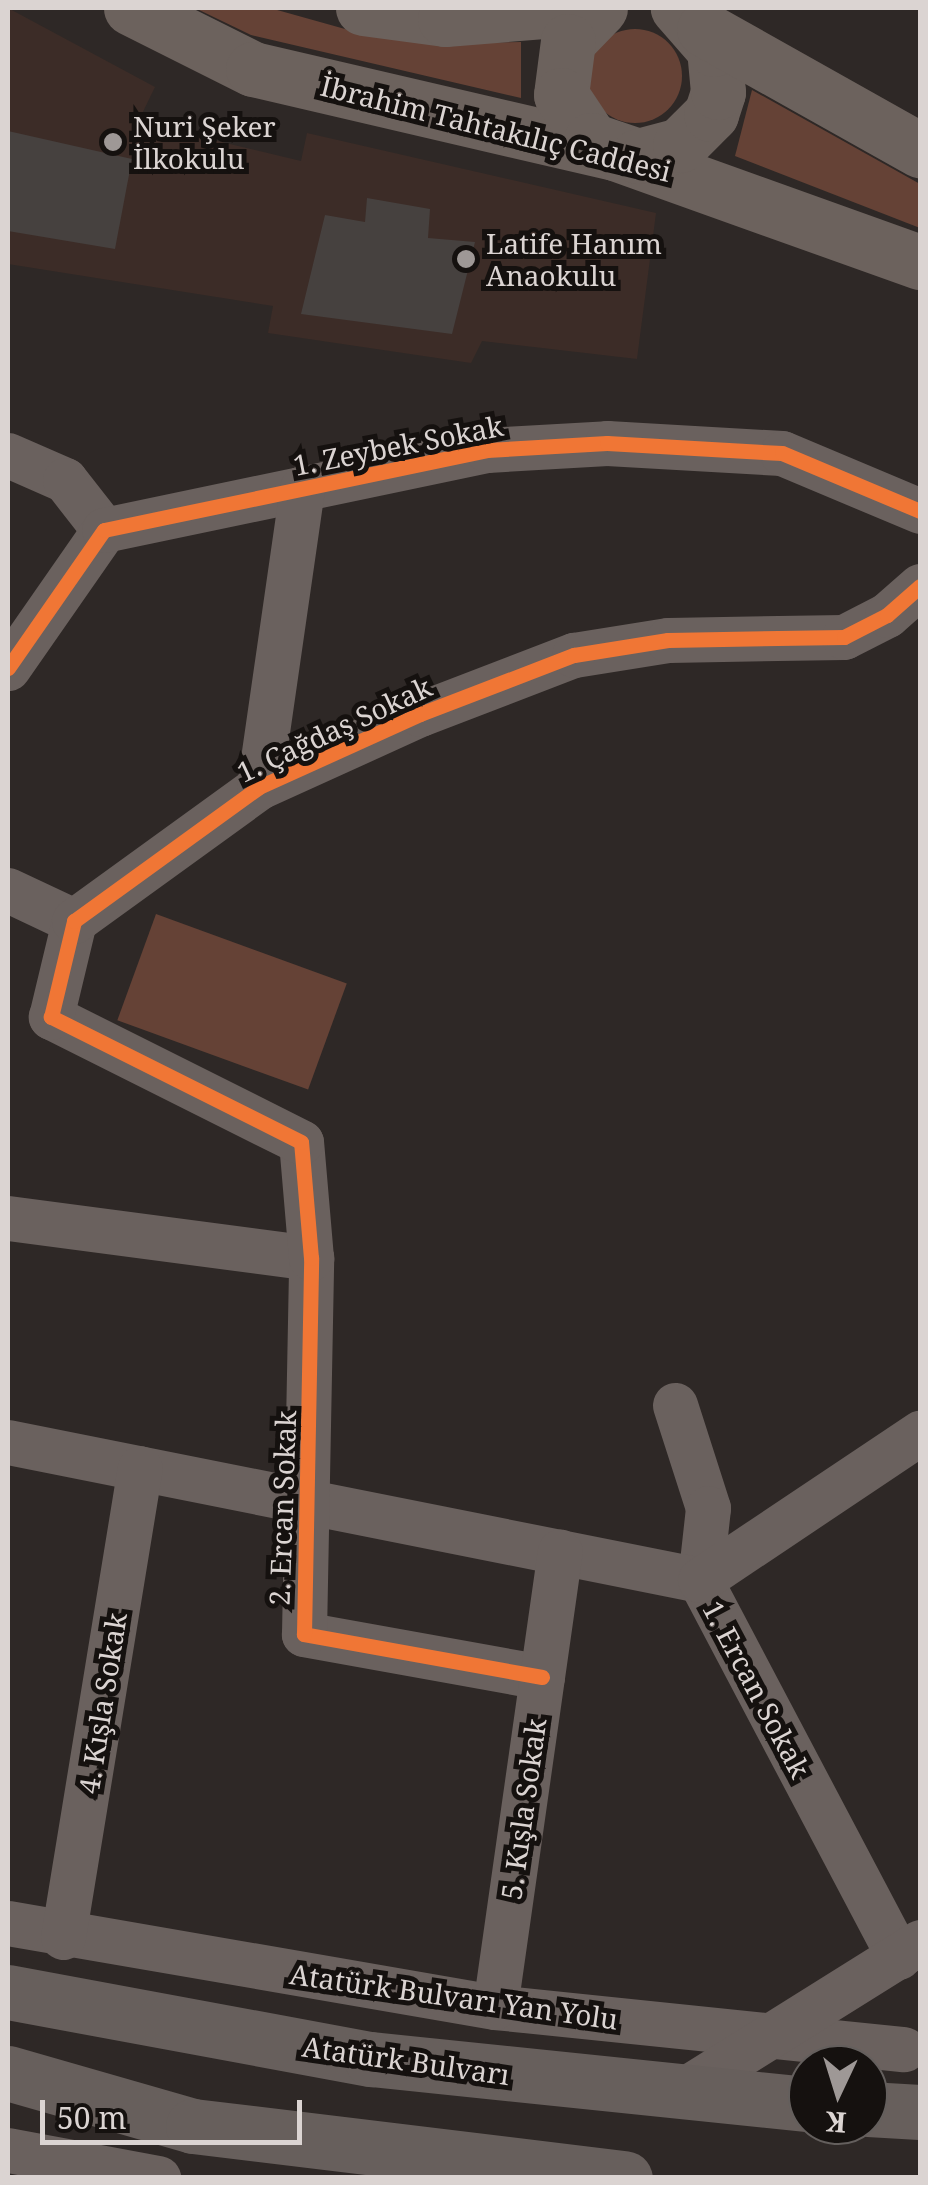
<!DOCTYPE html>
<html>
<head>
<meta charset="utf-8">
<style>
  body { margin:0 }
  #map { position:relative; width:928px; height:2185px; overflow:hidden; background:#2e2826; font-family:"Noto Serif",serif }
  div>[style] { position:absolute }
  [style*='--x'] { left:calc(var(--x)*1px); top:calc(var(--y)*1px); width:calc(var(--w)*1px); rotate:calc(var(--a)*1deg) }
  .built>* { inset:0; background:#3c2c27 }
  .green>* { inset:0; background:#654236; transform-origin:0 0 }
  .round { border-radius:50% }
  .building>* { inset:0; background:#46413f }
  .minor>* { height:45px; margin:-22.5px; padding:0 22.5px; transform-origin:22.5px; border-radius:22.5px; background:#6a615e }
  .major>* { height:55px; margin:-27.5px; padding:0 27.5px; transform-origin:27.5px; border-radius:27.5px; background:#6c625d }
  .highway>* { height:55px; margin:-27.5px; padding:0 27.5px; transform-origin:27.5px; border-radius:27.5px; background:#675f5c }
  .cycleway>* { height:15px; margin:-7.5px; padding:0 7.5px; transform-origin:7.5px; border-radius:7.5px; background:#f07635 }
  .dots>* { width:28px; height:28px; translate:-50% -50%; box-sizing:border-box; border:5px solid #15110f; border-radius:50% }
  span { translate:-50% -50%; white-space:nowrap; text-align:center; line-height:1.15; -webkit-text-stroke:10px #15110f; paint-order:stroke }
  .poi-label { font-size:28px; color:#dbd4d2 }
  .left { translate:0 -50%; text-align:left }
  .street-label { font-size:28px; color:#dbd4d2 }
  .frame { position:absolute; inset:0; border:10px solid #dbd4d2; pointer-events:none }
  .north { position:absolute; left:788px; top:2045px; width:100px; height:100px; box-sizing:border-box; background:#15110f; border:2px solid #645f5d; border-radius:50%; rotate:184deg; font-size:28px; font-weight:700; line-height:40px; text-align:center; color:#dbd4d2 }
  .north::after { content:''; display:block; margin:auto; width:35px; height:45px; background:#9e9896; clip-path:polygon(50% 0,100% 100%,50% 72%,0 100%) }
  .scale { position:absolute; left:40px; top:2100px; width:262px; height:45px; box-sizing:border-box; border:5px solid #dbd4d2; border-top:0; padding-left:12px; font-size:30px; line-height:35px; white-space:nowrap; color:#dbd4d2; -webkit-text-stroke:8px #15110f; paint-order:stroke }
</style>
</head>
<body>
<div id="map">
  <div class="built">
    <i style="clip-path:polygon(8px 8px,155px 87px,138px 122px,301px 161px,307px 133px,656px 213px,637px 359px,482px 341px,471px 363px,268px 333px,273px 306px,8px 264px)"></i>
  </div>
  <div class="green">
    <i style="clip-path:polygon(195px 8px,270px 8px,370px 36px,433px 43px,521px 42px,521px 98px,251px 35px)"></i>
    <i class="round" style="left:588px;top:29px;width:94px;height:94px"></i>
    <i style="clip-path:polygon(752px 90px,920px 184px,920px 228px,735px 156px)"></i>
    <i style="left:156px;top:914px;width:203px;height:113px;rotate:20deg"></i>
  </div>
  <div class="building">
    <i style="clip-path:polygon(8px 131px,132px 159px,115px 249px,8px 231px)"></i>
    <i style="clip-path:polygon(367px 198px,430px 209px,428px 238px,475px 242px,452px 334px,301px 314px,325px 215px,365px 222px)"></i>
  </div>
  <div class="minor">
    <i style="--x:8;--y:455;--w:62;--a:23.7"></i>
    <i style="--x:65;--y:480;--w:63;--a:52"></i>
    <i style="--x:8;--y:668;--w:168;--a:-55.2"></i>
    <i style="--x:104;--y:530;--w:391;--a:-11.8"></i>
    <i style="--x:487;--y:450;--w:120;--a:-3.3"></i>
    <i style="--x:607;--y:443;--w:175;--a:3.3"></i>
    <i style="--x:782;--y:453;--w:150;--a:22.8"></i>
    <i style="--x:259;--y:787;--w:302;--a:-81.8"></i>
    <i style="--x:8;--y:890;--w:73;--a:25.2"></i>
    <i style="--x:8;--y:1218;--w:306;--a:7.5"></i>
    <i style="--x:675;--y:1405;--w:108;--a:72.2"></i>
    <i style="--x:708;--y:1508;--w:72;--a:96.3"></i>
    <i style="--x:700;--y:1580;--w:426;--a:62.2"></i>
    <i style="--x:8;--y:1442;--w:706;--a:11.28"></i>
    <i style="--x:700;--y:1580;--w:265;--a:-33.8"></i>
    <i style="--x:542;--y:1677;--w:242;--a:-169.8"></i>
    <i style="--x:304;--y:1634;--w:376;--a:-88.9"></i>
    <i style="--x:311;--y:1258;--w:116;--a:-94.9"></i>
    <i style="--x:301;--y:1142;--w:280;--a:-153.4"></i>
    <i style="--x:51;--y:1017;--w:99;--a:-76.5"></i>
    <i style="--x:74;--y:921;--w:228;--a:-35.9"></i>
    <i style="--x:259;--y:787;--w:177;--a:-24.4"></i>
    <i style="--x:420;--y:714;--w:165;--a:-21"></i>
    <i style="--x:574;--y:655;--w:95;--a:-9.1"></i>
    <i style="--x:668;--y:640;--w:176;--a:-1"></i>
    <i style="--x:844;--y:637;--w:48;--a:-27.1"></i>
    <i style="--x:887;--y:615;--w:44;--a:-41.3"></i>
    <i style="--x:8;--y:1923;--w:494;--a:9.8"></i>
    <i style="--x:495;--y:2007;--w:411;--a:5.9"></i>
    <i style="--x:63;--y:1937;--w:475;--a:-80.7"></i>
    <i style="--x:495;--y:2007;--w:460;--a:-81.9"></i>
    <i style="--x:677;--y:2094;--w:287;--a:-32"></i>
    <i style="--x:8;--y:2150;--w:153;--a:10.6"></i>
  </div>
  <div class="major">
    <i style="--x:131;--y:8;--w:136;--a:26.6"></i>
    <i style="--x:253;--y:69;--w:372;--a:13.1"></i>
    <i style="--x:615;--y:153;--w:324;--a:19.7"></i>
    <i style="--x:363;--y:8;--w:83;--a:7.6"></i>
    <i style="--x:445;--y:19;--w:136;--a:-4.6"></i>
    <i style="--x:600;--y:8;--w:46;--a:134.1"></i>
    <i style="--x:568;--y:41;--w:54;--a:97.4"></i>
    <i style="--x:561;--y:95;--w:54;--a:56.3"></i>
    <i style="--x:591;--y:140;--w:50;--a:18.8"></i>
    <i style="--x:638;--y:156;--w:43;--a:-14.7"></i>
    <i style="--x:680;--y:145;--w:44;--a:-45"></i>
    <i style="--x:711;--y:114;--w:23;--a:-72"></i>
    <i style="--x:718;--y:92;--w:43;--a:-95.3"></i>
    <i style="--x:714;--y:49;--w:55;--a:-131.3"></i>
    <i style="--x:704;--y:29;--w:248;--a:29.3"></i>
  </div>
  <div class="highway">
    <i style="--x:8;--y:1992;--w:369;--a:10.5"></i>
    <i style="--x:371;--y:2059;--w:439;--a:5.9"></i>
    <i style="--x:8;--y:2073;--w:192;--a:16"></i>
    <i style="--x:193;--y:2126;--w:435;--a:6.9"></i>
    <i style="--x:868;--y:2109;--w:52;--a:3.3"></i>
  </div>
  <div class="cycleway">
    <i style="--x:8;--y:668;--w:168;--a:-55.2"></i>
    <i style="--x:104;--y:530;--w:391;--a:-11.8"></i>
    <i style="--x:487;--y:450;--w:120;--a:-3.3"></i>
    <i style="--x:607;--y:443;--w:175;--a:3.3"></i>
    <i style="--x:782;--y:453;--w:150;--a:22.8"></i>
    <i style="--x:542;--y:1677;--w:242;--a:-169.8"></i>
    <i style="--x:304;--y:1634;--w:376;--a:-88.9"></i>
    <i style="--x:311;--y:1258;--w:116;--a:-94.9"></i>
    <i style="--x:301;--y:1142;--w:280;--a:-153.4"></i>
    <i style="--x:51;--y:1017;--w:99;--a:-76.5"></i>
    <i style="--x:74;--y:921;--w:228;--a:-35.9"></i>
    <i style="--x:259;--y:787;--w:177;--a:-24.4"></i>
    <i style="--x:420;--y:714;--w:165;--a:-21"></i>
    <i style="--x:574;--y:655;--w:95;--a:-9.1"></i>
    <i style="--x:668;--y:640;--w:176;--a:-1"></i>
    <i style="--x:844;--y:637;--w:48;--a:-27.1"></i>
    <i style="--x:887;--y:615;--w:44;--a:-41.3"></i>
  </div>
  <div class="dots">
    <i style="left:113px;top:142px;background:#9e9896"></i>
    <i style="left:466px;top:259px;background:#9e9896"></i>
  </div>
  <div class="poi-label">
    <span class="left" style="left:133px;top:142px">Nuri Şeker<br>İlkokulu</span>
    <span class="left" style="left:486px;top:259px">Latife Hanım<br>Anaokulu</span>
  </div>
  <div class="street-label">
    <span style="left:496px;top:128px;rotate:14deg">İbrahim Tahtakılıç Caddesi</span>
    <span style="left:398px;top:445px;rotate:-11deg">1. Zeybek Sokak</span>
    <span style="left:334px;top:729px;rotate:-25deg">1. Çağdaş Sokak</span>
    <span style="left:282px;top:1508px;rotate:-88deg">2. Ercan Sokak</span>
    <span style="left:757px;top:1689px;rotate:62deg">1. Ercan Sokak</span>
    <span style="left:102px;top:1703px;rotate:-81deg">4. Kışla Sokak</span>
    <span style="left:523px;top:1809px;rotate:-82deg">5. Kışla Sokak</span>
    <span style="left:454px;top:1996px;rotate:8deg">Atatürk Bulvarı Yan Yolu</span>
    <span style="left:406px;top:2060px;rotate:8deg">Atatürk Bulvarı</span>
  </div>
  <div class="frame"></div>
  <div class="north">K</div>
  <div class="scale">50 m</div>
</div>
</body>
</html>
